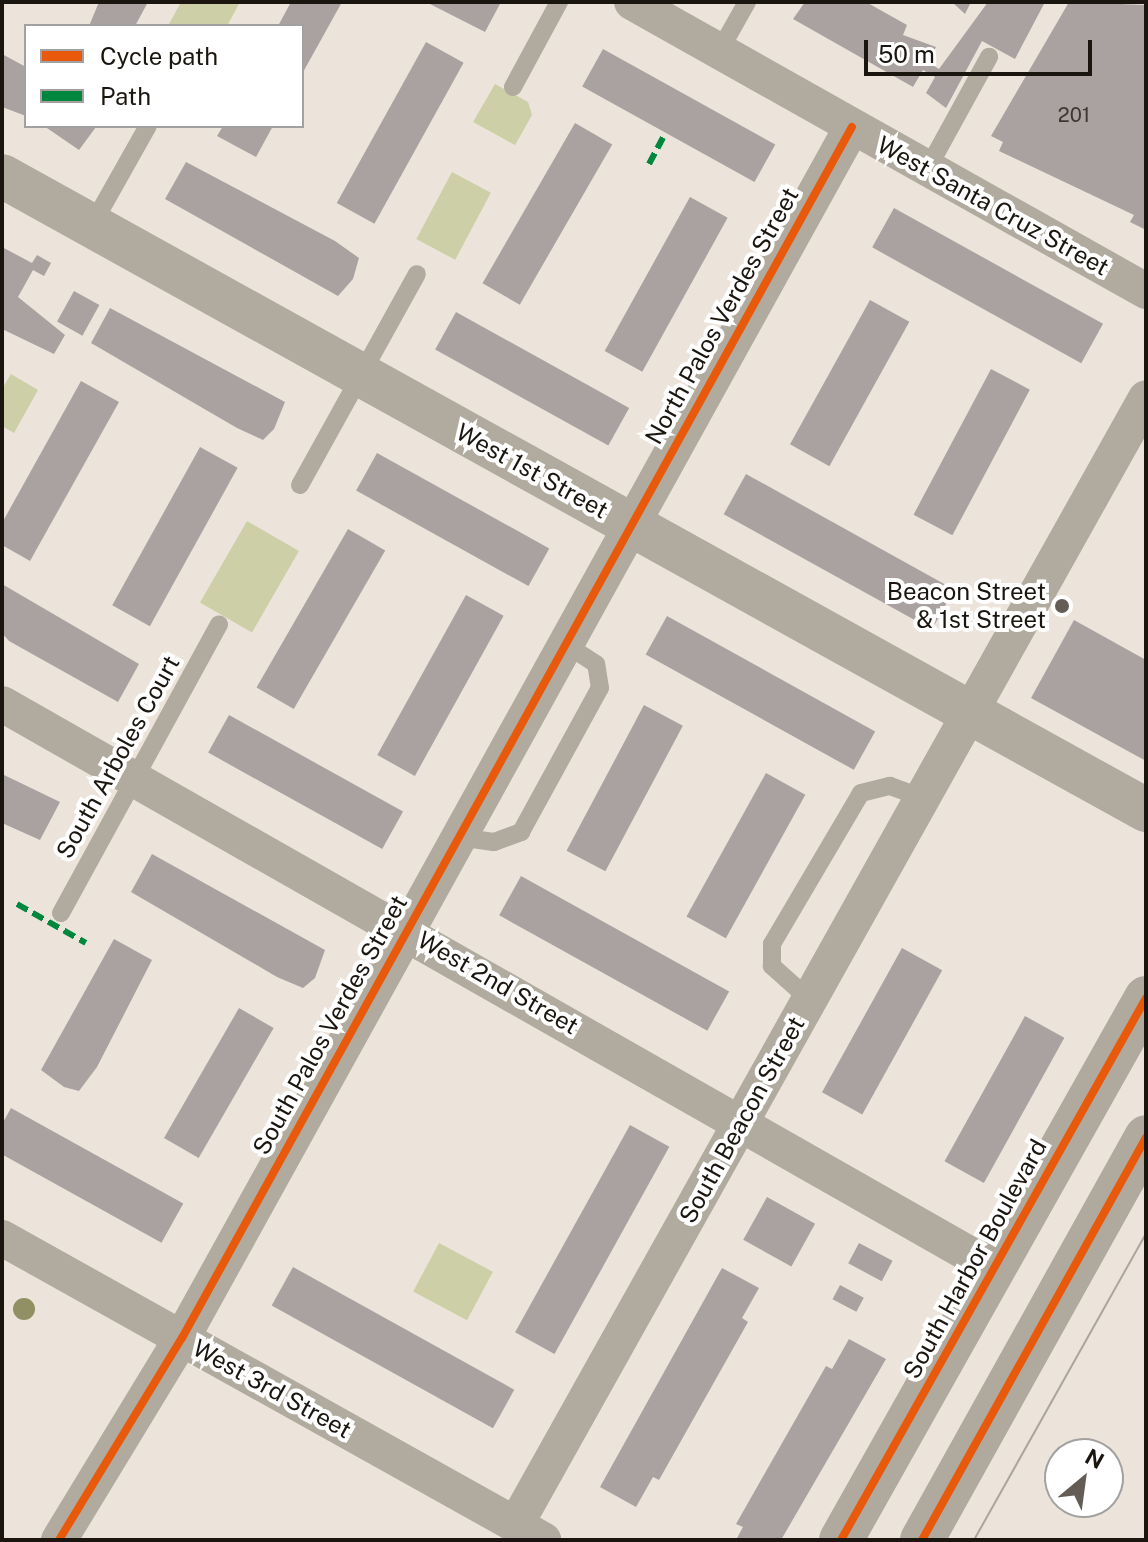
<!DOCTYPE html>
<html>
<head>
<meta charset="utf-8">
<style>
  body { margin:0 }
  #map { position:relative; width:1148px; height:1542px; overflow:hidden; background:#ece4da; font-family:"Public Sans",sans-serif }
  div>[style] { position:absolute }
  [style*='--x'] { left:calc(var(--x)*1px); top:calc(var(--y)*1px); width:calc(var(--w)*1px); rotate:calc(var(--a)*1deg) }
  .green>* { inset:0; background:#cdcfa6; transform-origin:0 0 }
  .building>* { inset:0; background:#a9a2a0; transform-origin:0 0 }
  .service>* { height:18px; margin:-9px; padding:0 9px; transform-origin:9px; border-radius:9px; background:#b0ab9e }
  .minor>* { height:36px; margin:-18px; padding:0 18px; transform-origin:18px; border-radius:18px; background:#b0ab9e }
  .tertiary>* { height:44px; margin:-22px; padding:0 22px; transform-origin:22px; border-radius:22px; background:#b0ab9e }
  .secondary>* { height:44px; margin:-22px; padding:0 22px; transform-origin:22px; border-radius:22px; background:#b0a99d }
  .tram>* { height:2px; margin:-1px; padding:0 1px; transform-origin:1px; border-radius:1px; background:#aba59c }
  .quiet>* { height:6px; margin-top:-3px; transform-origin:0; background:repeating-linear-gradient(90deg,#00873e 0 12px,transparent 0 18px) }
  .cycleway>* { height:8px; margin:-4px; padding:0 4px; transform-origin:4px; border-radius:4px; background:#e8590c }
  .trees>* { width:22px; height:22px; margin:-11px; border-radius:50%; background:#909064 }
  .dots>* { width:22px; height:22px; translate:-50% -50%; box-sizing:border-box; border:4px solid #fff; border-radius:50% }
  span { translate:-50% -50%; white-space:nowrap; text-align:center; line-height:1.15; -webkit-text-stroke:8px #fff; paint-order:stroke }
  .number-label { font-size:20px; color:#3e3833 }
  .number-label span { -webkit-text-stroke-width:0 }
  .street-label { font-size:24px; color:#1a150f }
  .poi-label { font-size:24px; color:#1a150f }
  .right { translate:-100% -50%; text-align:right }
  .frame { position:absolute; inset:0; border:4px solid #1a150f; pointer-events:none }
  .legend { position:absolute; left:24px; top:24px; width:280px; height:104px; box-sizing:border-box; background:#fff; border:2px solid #a3a19f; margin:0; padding:10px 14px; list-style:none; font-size:24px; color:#1a150f }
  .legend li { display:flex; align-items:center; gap:16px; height:40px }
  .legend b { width:40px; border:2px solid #a3a19f }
  .north { position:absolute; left:1044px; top:1438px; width:80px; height:80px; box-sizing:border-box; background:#fff; border:2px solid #a3a19f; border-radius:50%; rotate:29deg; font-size:22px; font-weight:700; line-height:32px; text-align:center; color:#1a150f }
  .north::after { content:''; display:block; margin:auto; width:28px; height:36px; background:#645d56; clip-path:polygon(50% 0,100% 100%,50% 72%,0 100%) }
  .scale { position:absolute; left:864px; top:40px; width:228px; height:36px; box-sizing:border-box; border:4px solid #1a150f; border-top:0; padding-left:10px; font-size:24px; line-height:28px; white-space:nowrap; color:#1a150f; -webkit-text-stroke:6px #fff; paint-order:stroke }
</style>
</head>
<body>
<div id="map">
  <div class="green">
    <i style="clip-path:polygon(181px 2px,240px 2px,227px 26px,168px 26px)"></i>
    <i style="clip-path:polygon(495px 84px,528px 102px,532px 115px,515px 145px,473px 122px)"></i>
    <i style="left:452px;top:172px;width:44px;height:76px;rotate:28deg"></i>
    <i style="clip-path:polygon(11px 374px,38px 390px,14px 433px,2px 426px,2px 389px)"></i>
    <i style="left:247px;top:521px;width:60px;height:94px;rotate:30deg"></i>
    <i style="left:439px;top:1243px;width:61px;height:55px;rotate:28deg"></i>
  </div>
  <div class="building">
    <i style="clip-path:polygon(99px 2px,148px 2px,135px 26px,89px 26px)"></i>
    <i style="clip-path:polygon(291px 2px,342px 2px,302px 74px,302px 26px,278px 26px)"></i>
    <i style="clip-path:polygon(426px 2px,501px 2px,485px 32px)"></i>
    <i style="clip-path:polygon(805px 2px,866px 2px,907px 25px,903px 35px,936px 47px,928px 62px,939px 69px,988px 2px,1045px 2px,1015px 59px,982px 41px,946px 108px,926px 93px,935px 77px,923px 70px,913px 87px,793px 19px)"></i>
    <i style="clip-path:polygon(952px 2px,971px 2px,965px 14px)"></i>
    <i style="clip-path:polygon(1069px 2px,1146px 5px,1144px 229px,1130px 222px,1134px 215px,999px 151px,1003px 142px,991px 136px)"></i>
    <i style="left:426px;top:42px;width:43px;height:184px;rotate:29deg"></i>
    <i style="left:603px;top:49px;width:197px;height:43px;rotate:29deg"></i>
    <i style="clip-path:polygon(2px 54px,26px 67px,26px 116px,2px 107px)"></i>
    <i style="left:575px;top:123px;width:43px;height:185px;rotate:30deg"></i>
    <i style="clip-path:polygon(44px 126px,94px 126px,96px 127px,79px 150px)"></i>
    <i style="clip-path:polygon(223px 126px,273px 126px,256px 157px,217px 136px)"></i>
    <i style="clip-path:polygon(186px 162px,335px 241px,359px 258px,353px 279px,338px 296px,165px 199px)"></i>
    <i style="left:690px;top:197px;width:43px;height:176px;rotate:29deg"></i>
    <i style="left:894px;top:208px;width:239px;height:45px;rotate:29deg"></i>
    <i style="clip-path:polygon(2px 247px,32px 263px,37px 255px,51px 263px,44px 276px,33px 270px,18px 297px,65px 335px,54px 354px,2px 329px)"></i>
    <i style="left:74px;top:291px;width:29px;height:35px;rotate:29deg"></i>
    <i style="left:870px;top:300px;width:45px;height:165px;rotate:29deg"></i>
    <i style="clip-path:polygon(110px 308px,285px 402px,274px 429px,263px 440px,237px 428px,91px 343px)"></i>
    <i style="left:456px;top:312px;width:198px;height:43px;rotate:29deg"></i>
    <i style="left:991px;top:369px;width:44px;height:165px;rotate:28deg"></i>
    <i style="clip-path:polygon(81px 381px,119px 402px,30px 561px,2px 545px,2px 523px)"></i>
    <i style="left:200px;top:447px;width:43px;height:181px;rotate:29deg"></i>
    <i style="left:377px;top:453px;width:197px;height:43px;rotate:29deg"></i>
    <i style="left:746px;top:474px;width:238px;height:46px;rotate:29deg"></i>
    <i style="left:348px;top:529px;width:43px;height:183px;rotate:30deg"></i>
    <i style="clip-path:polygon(2px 584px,139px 664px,118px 702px,9px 641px,2px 633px)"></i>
    <i style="left:466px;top:595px;width:43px;height:183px;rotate:29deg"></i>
    <i style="left:667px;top:616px;width:238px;height:44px;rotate:29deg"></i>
    <i style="clip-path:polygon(1074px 620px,1146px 660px,1146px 761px,1031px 698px)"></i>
    <i style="left:644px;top:705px;width:44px;height:165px;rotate:28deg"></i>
    <i style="left:229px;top:715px;width:199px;height:43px;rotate:29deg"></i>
    <i style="left:766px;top:773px;width:45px;height:164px;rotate:29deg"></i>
    <i style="clip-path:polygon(2px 774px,60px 802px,40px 840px,2px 823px)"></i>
    <i style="clip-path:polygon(152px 854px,325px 950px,315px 978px,303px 988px,277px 977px,131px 892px)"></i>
    <i style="left:521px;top:876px;width:238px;height:45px;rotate:29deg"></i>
    <i style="clip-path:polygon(114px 939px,152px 960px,97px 1067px,79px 1091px,64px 1087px,41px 1070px)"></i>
    <i style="left:902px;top:948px;width:46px;height:165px;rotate:29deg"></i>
    <i style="left:239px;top:1008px;width:40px;height:150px;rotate:30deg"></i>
    <i style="left:1025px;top:1016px;width:45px;height:166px;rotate:29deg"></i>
    <i style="left:11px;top:1108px;width:197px;height:45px;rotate:29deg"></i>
    <i style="left:630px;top:1125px;width:45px;height:237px;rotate:29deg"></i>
    <i style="left:767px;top:1197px;width:55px;height:49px;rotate:29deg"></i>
    <i style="left:859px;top:1243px;width:38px;height:23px;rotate:28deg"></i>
    <i style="left:293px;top:1267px;width:253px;height:44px;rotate:29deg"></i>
    <i style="clip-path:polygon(722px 1268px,759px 1288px,742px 1318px,748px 1322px,659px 1480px,653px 1477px,636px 1507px,600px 1487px)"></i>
    <i style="left:840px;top:1285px;width:27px;height:16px;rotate:28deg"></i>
    <i style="clip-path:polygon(849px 1339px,886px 1359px,781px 1540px,736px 1540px,743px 1527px,736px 1524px,826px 1366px,832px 1369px)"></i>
  </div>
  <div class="service">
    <i style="--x:720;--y:50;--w:55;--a:-60.6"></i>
    <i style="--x:513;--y:87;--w:97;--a:-61.6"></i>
    <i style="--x:928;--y:168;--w:127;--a:-61.2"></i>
    <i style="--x:91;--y:227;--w:116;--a:-60.6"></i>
    <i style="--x:300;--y:485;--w:241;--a:-61"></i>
    <i style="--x:458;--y:837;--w:36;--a:8"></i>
    <i style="--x:494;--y:842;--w:29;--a:-20"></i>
    <i style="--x:521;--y:832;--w:164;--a:-61.3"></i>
    <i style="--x:600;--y:688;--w:24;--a:-99"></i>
    <i style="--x:596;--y:664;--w:38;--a:-147"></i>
    <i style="--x:61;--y:913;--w:329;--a:-61.3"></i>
    <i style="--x:809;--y:999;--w:50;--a:-138.3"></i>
    <i style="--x:772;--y:966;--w:22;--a:-90"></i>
    <i style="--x:772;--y:944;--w:175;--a:-59.5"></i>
    <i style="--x:861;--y:793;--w:30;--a:-14"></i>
    <i style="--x:890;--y:786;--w:33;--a:20"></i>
  </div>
  <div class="minor">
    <i style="--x:632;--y:2;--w:590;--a:29.35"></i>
    <i style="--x:2;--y:704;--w:1139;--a:29.63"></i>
    <i style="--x:2;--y:1238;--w:620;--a:29.17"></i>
    <i style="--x:516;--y:1524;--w:1290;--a:-60.77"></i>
    <i style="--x:59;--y:1540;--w:237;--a:-58.7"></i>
    <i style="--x:182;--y:1338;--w:1384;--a:-61.05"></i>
  </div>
  <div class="tertiary">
    <i style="--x:2;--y:176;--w:1308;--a:29"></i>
  </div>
  <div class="secondary">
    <i style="--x:841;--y:1540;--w:622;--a:-60.63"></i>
    <i style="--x:922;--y:1540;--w:461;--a:-60.9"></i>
  </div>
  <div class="tram">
    <i style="--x:974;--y:1540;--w:351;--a:-60.7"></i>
  </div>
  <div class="quiet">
    <i style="--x:649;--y:164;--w:30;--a:-62"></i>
    <i style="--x:17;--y:904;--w:79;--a:29.5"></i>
  </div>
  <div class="cycleway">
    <i style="--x:59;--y:1540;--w:237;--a:-58.7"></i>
    <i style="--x:182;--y:1338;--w:1384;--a:-61.05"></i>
    <i style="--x:841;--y:1540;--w:622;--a:-60.63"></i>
    <i style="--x:922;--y:1540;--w:461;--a:-60.9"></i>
  </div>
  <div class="trees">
    <i style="left:24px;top:1309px"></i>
  </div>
  <div class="dots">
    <i style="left:1062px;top:606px;background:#645d56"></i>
  </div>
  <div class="number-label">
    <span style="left:1074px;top:115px">201</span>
  </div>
  <div class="street-label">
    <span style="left:993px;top:206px;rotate:29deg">West Santa Cruz Street</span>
    <span style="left:722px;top:316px;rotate:-61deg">North Palos Verdes Street</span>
    <span style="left:532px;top:471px;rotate:29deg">West 1st Street</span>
    <span style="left:118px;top:757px;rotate:-61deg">South Arboles Court</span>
    <span style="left:498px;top:983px;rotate:30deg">West 2nd Street</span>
    <span style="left:330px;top:1025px;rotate:-61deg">South Palos Verdes Street</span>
    <span style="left:742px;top:1120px;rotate:-61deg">South Beacon Street</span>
    <span style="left:975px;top:1259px;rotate:-61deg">South Harbor Boulevard</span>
    <span style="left:272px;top:1389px;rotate:29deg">West 3rd Street</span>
  </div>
  <div class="poi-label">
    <span class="right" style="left:1046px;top:606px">Beacon Street<br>&amp; 1st Street</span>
  </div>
  <div class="frame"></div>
  <ul class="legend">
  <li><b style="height:10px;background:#e8590c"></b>Cycle path</li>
  <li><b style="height:10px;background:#00873e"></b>Path</li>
  </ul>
  <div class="north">N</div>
  <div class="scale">50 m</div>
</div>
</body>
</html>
